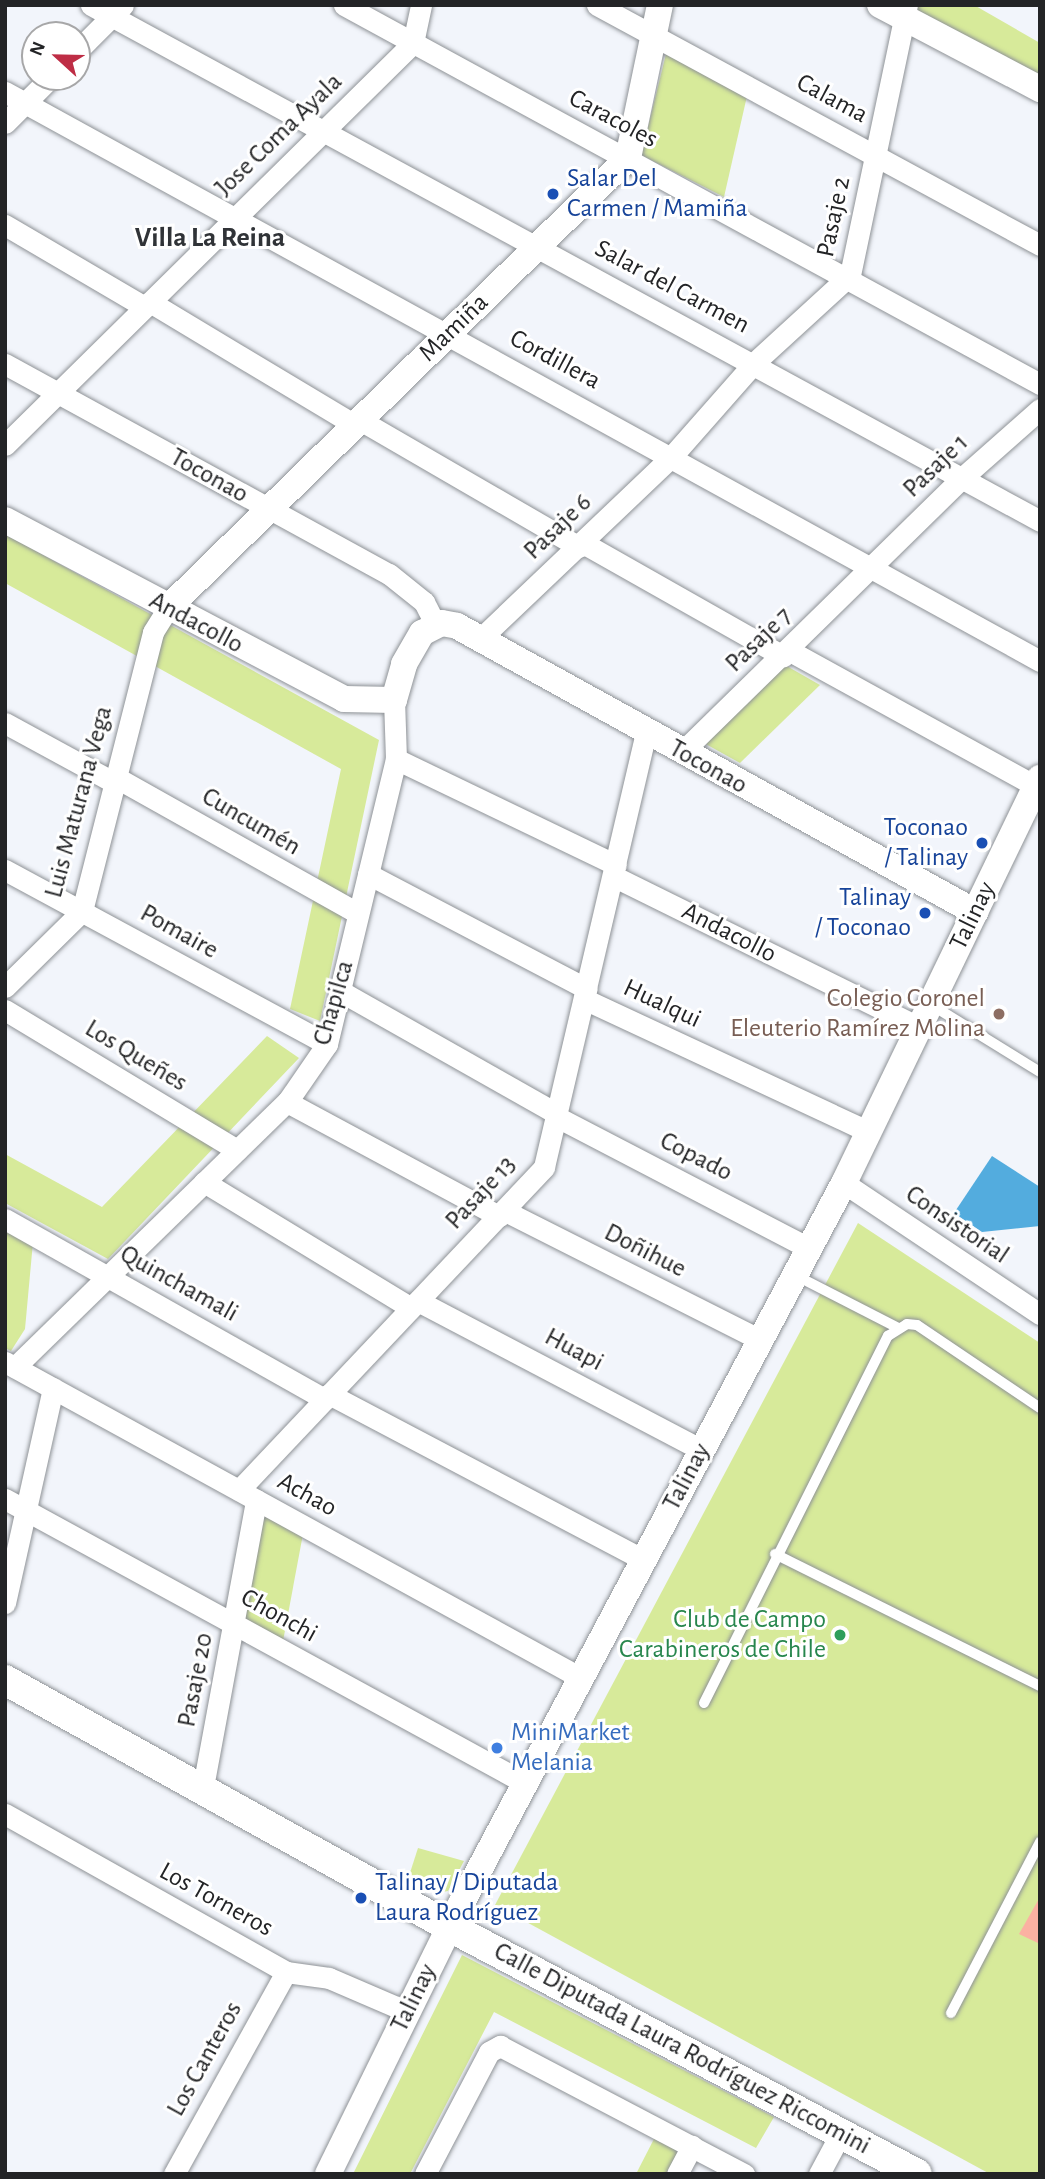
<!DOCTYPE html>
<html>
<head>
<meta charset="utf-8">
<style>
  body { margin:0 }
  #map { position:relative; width:1045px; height:2179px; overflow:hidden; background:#f2f5fb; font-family:"Alegreya Sans",sans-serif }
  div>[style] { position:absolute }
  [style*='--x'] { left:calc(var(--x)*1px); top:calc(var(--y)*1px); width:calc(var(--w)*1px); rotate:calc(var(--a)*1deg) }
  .green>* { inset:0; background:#d7ea9a }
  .water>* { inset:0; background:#53acde }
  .building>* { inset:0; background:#fbb1a2 }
  .roads { filter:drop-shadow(0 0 2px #8e9296) drop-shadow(0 0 2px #8e9296) }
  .service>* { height:10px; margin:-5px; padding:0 5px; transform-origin:5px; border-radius:5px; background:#fff }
  .minor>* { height:21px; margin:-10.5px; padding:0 10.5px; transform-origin:10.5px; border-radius:10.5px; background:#fff }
  .tertiary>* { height:26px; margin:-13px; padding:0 13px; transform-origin:13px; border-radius:13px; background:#fff }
  .secondary>* { height:30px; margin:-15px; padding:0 15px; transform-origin:15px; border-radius:15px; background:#fff }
  .dots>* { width:19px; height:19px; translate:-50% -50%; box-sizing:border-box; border:4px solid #fff; border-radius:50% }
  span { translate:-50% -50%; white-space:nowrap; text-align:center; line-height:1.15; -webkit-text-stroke:6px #fff; paint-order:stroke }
  .street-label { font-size:26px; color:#232426 }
  .transit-label { font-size:26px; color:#164399 }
  .left { translate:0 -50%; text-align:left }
  .right { translate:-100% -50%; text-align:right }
  .education-label { font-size:26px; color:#785e54 }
  .leisure-label { font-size:26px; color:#27864d }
  .shop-label { font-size:26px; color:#366cbe }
  .neighbourhood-label { font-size:28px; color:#303337; font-weight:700 }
  .frame { position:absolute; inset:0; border:7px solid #232426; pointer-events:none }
  .north { position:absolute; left:21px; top:21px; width:70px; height:70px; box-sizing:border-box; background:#fff; border:2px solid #a7a7a8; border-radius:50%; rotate:292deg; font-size:19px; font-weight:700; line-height:28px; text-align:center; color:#232426 }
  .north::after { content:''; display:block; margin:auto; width:24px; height:32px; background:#be2d45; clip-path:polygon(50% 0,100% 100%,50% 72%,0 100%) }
</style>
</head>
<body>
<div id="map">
  <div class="green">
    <i style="clip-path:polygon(974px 5px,1040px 43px,1040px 80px,910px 7px)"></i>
    <i style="clip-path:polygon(666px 54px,747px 96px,724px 197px,641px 155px)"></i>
    <i style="clip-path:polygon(5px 534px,379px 740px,320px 1021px,290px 1009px,341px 769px,5px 583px)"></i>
    <i style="clip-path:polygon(785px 665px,820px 685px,740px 763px,702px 742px)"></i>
    <i style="clip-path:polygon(267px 1036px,299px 1058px,108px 1259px,5px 1203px,5px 1154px,102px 1207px)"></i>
    <i style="clip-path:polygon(858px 1223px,1040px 1343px,1040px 2174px,990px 2174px,495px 1905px)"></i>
    <i style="clip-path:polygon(5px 1228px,33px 1242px,25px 1329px,11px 1351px,5px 1348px)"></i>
    <i style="clip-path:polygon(260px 1509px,303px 1534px,283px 1641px,242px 1620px)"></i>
    <i style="clip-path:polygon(418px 1848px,464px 1861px,448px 1891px,437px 1893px,408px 1879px)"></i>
    <i style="clip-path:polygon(462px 1955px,774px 2117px,756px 2148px,494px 2012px,410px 2174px,353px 2174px)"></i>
    <i style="clip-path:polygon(656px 2135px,683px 2149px,670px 2174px,636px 2174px)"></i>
  </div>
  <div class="water">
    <i style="clip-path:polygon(992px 1156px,1040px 1187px,1040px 1226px,982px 1232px,954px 1213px)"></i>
  </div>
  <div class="building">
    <i style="clip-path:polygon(1040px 1897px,1040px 1944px,1019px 1934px)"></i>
  </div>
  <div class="roads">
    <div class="service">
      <i style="--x:930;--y:1004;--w:129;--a:31.7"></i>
      <i style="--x:795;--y:1275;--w:116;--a:27.2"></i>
      <i style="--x:775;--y:1554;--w:296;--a:26.5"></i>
      <i style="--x:704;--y:1703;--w:411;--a:-63.4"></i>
      <i style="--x:888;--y:1336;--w:22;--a:-32"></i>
      <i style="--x:907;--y:1324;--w:10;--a:6"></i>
      <i style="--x:917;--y:1325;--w:148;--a:34"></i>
      <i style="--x:951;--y:2013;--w:193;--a:-62.5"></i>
    </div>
    <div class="minor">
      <i style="--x:91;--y:5;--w:1080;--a:28.53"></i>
      <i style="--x:344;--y:5;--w:793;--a:28.57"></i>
      <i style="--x:597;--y:5;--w:504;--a:28.45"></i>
      <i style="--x:77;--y:51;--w:65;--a:-45"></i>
      <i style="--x:5;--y:92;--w:1181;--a:28.8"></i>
      <i style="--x:5;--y:123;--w:65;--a:-45"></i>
      <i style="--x:5;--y:225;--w:162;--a:30.4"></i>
      <i style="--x:150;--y:302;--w:239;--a:31"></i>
      <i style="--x:5;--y:364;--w:438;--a:28.7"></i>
      <i style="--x:389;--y:574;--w:45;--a:38.7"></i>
      <i style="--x:424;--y:602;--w:25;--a:63"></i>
      <i style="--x:360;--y:420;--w:253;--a:30.1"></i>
      <i style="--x:5;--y:445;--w:573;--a:-44.58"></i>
      <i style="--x:413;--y:43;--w:39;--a:-78"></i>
      <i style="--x:583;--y:543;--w:230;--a:29.5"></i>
      <i style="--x:480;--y:639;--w:267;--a:-43.6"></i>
      <i style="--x:673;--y:455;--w:123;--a:-48.6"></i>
      <i style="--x:754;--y:363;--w:130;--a:-42.5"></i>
      <i style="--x:850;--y:275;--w:276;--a:-78.1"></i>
      <i style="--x:790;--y:651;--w:281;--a:28.8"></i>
      <i style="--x:5;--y:723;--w:125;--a:28.6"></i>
      <i style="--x:682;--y:752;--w:392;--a:-44.4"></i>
      <i style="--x:962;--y:478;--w:104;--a:-41.5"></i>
      <i style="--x:396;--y:759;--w:244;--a:25.7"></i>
      <i style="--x:117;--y:778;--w:276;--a:29.3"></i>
      <i style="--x:5;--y:870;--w:366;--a:28.4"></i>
      <i style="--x:368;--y:874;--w:247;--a:27.7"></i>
      <i style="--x:613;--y:876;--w:341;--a:26.3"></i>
      <i style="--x:5;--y:987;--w:108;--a:-44.6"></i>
      <i style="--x:82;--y:911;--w:288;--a:-75.7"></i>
      <i style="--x:153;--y:632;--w:28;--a:-58"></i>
      <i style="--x:340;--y:991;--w:249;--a:29.5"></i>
      <i style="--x:584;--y:999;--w:315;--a:25"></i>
      <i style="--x:5;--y:1010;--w:271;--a:31.1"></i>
      <i style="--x:287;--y:1102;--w:241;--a:28.3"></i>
      <i style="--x:557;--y:1117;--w:284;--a:27.5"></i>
      <i style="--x:204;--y:1182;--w:242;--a:31.3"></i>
      <i style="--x:844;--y:1183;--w:236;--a:33.8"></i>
      <i style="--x:505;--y:1211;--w:286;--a:26.8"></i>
      <i style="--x:5;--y:1219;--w:367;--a:29.4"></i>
      <i style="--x:418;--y:1301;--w:321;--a:27.7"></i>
      <i style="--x:5;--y:1362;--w:657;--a:28.75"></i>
      <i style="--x:15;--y:1367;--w:380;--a:-44.3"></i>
      <i style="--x:287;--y:1102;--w:70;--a:-55.4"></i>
      <i style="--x:327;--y:1044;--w:293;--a:-76.4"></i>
      <i style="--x:396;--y:759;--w:59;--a:-91.9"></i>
      <i style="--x:329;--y:1394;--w:356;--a:27.8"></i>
      <i style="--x:239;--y:1490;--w:444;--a:-46.6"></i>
      <i style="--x:544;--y:1167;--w:446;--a:-76.8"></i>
      <i style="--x:5;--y:1499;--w:592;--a:28.64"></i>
      <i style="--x:5;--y:1603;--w:220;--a:-77.4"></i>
      <i style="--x:203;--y:1787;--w:292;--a:-79.5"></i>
      <i style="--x:5;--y:1814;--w:322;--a:29.3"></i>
      <i style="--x:286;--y:1972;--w:43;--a:7.9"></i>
      <i style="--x:329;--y:1978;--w:86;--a:23.3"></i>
      <i style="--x:174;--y:2174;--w:231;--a:-61"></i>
      <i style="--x:425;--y:2174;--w:138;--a:-62.3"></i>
      <i style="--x:489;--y:2052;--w:13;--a:-29"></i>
      <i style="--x:500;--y:2046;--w:276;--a:27.7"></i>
      <i style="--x:677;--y:2174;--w:32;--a:-62"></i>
      <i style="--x:819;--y:2174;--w:47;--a:-61.8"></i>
    </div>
    <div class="tertiary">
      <i style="--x:880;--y:5;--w:181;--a:27.7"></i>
      <i style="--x:5;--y:520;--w:383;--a:27.8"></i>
      <i style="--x:344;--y:699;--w:50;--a:1.1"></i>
      <i style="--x:394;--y:700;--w:37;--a:-74"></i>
      <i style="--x:404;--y:664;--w:36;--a:-60"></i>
      <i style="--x:422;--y:633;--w:22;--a:-27"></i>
      <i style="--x:442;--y:623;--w:15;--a:11"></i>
      <i style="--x:457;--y:626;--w:592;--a:28.9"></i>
      <i style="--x:168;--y:608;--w:644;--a:-44.37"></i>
      <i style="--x:628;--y:158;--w:156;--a:-78.2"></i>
      <i style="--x:328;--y:2174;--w:299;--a:-63.8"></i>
      <i style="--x:460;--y:1906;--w:819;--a:-62.03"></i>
      <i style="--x:844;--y:1183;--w:450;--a:-64.2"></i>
    </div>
    <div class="secondary">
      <i style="--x:5;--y:1680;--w:509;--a:29.03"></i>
      <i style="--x:450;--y:1927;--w:528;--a:27.87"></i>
    </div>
  </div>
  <div class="dots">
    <i style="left:553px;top:194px;background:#1a4fb4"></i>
    <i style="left:982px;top:843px;background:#1a4fb4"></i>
    <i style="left:925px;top:913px;background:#1a4fb4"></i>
    <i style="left:999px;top:1014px;background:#8d6e63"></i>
    <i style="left:840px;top:1635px;background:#2e9e5b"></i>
    <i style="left:497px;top:1748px;background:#3f7fe0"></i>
    <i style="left:361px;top:1898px;background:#1a4fb4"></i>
  </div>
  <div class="street-label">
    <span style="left:832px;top:99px;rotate:28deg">Calama</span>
    <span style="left:613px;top:119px;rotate:28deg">Caracoles</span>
    <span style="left:279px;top:135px;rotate:-44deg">Jose Coma Ayala</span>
    <span style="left:834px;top:217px;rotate:-78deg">Pasaje 2</span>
    <span style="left:672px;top:287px;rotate:28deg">Salar del Carmen</span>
    <span style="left:454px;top:328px;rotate:-44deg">Mamiña</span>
    <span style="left:555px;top:360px;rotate:28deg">Cordillera</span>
    <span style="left:936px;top:466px;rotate:-44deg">Pasaje 1</span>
    <span style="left:209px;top:476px;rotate:29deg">Toconao</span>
    <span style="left:558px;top:527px;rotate:-44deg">Pasaje 6</span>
    <span style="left:196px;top:623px;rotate:28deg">Andacollo</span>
    <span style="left:759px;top:640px;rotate:-44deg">Pasaje 7</span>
    <span style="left:708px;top:767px;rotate:29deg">Toconao</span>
    <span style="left:79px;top:802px;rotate:-75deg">Luis Maturana Vega</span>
    <span style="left:251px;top:822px;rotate:30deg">Cuncumén</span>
    <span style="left:973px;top:916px;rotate:-64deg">Talinay</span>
    <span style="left:179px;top:932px;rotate:29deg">Pomaire</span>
    <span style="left:729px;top:933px;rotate:27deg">Andacollo</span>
    <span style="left:334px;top:1003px;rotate:-74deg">Chapilca</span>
    <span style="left:662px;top:1004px;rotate:25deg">Hualqui</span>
    <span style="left:136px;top:1056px;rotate:31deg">Los Queñes</span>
    <span style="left:696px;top:1157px;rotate:27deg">Copado</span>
    <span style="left:481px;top:1193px;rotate:-47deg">Pasaje 13</span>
    <span style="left:957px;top:1225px;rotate:34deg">Consistorial</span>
    <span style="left:645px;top:1251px;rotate:27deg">Doñihue</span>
    <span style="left:179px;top:1284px;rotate:29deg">Quinchamali</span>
    <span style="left:574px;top:1350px;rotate:28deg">Huapi</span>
    <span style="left:687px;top:1477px;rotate:-62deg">Talinay</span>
    <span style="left:307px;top:1495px;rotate:29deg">Achao</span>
    <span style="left:279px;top:1616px;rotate:29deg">Chonchi</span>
    <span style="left:196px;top:1680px;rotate:-79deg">Pasaje 20</span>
    <span style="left:216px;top:1900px;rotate:29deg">Los Torneros</span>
    <span style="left:414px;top:1998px;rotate:-64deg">Talinay</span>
    <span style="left:682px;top:2049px;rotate:28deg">Calle Diputada Laura Rodríguez Riccomini</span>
    <span style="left:205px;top:2059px;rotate:-61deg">Los Canteros</span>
  </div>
  <div class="transit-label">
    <span class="left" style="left:567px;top:194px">Salar Del<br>Carmen / Mamiña</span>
    <span class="right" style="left:968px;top:843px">Toconao<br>/ Talinay</span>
    <span class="right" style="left:911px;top:913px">Talinay<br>/ Toconao</span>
    <span class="left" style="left:375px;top:1898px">Talinay / Diputada<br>Laura Rodríguez</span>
  </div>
  <div class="education-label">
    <span class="right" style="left:985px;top:1014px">Colegio Coronel<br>Eleuterio Ramírez Molina</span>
  </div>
  <div class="leisure-label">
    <span class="right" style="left:826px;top:1635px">Club de Campo<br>Carabineros de Chile</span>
  </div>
  <div class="shop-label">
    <span class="left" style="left:511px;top:1748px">MiniMarket<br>Melania</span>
  </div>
  <div class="neighbourhood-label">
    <span style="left:210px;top:238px">Villa La Reina</span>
  </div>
  <div class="frame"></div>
  <div class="north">N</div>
</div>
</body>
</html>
